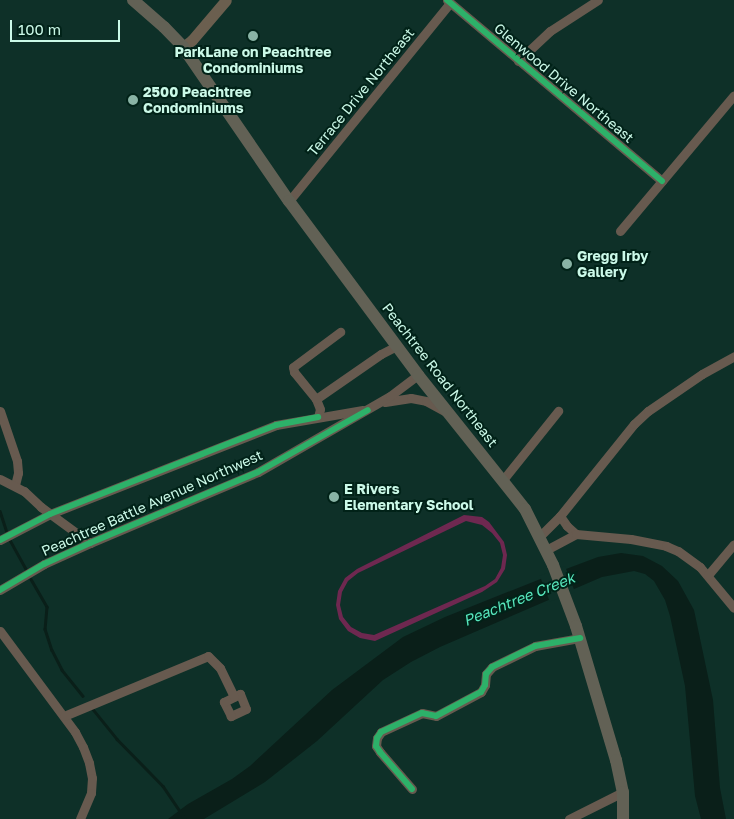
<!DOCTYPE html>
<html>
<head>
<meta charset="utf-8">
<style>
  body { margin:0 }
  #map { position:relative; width:734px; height:819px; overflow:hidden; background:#0e3028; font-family:"Golos Text",sans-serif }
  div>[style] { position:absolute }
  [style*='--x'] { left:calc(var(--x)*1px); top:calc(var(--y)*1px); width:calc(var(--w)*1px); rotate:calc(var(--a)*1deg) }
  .green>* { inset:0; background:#6e2850 }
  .water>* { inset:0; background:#0a1f19 }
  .pier>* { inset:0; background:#0e3028; transform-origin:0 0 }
  .stream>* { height:2.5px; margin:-1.25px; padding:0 1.25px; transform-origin:1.25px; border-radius:1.25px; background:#0a1f19 }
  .minor>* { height:9px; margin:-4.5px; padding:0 4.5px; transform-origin:4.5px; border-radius:4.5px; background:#675a4f }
  .major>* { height:11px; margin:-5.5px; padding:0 5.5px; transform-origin:5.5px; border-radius:5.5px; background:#6b5f4f }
  .highway>* { height:12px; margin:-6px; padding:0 6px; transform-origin:6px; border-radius:6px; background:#626155 }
  .cycleway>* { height:6px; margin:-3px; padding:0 3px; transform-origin:3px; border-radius:3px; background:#2db169 }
  .dots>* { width:14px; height:14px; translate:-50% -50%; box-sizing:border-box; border:2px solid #012218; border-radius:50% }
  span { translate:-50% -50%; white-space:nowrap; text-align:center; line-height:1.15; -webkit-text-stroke:4px #012218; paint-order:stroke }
  .poi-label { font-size:14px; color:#cbf9e8; font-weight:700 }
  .left { translate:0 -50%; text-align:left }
  .street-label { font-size:14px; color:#cbf9e8 }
  .water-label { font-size:15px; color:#57e7bd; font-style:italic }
  .scale { position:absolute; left:10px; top:20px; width:110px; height:22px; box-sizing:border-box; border:2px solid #cbf9e8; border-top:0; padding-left:6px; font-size:15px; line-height:18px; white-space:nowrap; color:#cbf9e8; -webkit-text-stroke:4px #012218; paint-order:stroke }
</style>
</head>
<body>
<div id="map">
  <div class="green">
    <i style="clip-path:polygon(evenodd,464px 515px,482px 517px,489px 522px,504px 542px,507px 555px,505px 569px,497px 582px,482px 592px,375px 641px,360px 638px,348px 631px,339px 619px,336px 605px,338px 591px,345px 578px,357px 569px,464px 515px,466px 521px,482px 525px,492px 533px,500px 543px,503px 555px,501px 568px,495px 579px,485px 586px,374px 635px,362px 633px,351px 627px,343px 617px,340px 605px,342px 592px,348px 581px,358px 573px,466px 521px)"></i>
  </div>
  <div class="water">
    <i style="clip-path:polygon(621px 553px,643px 556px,662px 566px,678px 581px,694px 610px,713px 700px,720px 788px,726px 819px,701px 819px,695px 796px,685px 686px,670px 616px,665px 600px,654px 581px,645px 574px,634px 571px,602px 577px,440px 647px,411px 662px,383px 680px,317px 741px,265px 782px,204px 819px,168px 819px,188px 804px,232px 779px,250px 766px,332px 690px,403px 637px,445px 617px,558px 572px,598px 557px)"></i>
  </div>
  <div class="pier">
    <i style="left:565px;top:566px;width:28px;height:27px;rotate:69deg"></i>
  </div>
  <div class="stream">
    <i style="--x:0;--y:511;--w:20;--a:72"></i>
    <i style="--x:10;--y:540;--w:33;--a:61"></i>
    <i style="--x:31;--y:579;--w:32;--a:60"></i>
    <i style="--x:47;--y:607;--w:22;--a:95"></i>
    <i style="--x:45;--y:629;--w:22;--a:72"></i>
    <i style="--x:52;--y:650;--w:22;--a:63"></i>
    <i style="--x:62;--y:670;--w:33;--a:51"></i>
    <i style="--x:92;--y:708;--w:40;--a:51"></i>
    <i style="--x:117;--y:739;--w:66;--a:45.6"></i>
    <i style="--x:163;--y:786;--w:40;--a:56"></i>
  </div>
  <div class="minor">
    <i style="--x:447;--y:0;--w:281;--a:40.1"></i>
    <i style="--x:518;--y:61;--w:44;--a:-43.2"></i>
    <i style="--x:550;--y:31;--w:57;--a:-32.9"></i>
    <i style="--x:289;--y:201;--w:255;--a:-50.9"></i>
    <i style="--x:620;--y:231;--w:177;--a:-50"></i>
    <i style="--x:316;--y:399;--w:79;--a:-34.7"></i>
    <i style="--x:381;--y:354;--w:18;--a:-27"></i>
    <i style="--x:385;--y:402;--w:26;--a:-9"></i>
    <i style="--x:411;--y:398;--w:15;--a:11"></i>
    <i style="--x:426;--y:401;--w:21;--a:29"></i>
    <i style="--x:0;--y:411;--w:53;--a:71.2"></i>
    <i style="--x:17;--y:461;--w:12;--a:85"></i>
    <i style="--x:18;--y:473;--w:12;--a:104"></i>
    <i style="--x:318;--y:417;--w:8;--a:-76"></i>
    <i style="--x:320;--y:409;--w:11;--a:-112"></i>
    <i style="--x:316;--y:399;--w:35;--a:-129"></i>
    <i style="--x:294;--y:372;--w:5;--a:-101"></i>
    <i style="--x:293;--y:367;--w:59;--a:-36.7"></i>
    <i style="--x:0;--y:479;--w:27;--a:27"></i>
    <i style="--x:24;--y:491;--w:23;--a:43"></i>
    <i style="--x:41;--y:507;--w:61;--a:36.3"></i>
    <i style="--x:502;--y:481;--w:90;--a:-51.3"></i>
    <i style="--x:560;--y:516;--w:12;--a:55"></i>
    <i style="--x:567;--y:526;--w:12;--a:42"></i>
    <i style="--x:540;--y:536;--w:28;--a:-45"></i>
    <i style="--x:560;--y:516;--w:118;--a:-51.2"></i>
    <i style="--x:634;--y:424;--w:19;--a:-43"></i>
    <i style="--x:648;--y:411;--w:65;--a:-34.4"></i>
    <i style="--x:702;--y:374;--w:37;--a:-29"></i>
    <i style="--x:0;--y:540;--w:56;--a:-27.5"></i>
    <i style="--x:50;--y:514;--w:243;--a:-21.5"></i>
    <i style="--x:276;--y:425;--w:88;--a:-9.8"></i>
    <i style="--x:546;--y:550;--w:34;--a:-28"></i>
    <i style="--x:576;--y:534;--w:55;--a:5.2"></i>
    <i style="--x:631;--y:539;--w:36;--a:11"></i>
    <i style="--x:666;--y:546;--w:13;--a:23"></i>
    <i style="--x:678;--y:551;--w:27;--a:36"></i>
    <i style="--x:700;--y:567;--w:53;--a:50.3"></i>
    <i style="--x:708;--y:575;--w:40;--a:-50"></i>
    <i style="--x:0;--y:590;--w:51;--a:-30.6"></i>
    <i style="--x:44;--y:564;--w:51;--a:-24.5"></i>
    <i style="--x:90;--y:543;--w:182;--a:-22.9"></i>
    <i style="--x:258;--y:472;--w:152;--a:-29.9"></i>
    <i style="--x:390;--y:396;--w:35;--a:-37"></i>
    <i style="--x:0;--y:631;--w:126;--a:53.4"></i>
    <i style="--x:75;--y:732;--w:17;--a:62"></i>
    <i style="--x:83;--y:747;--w:17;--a:69"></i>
    <i style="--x:89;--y:763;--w:15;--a:79"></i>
    <i style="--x:92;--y:778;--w:15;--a:94"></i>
    <i style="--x:91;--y:793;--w:28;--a:113"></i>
    <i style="--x:240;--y:694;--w:16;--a:68"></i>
    <i style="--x:246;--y:709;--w:17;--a:155"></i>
    <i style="--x:231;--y:716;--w:16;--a:-117"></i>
    <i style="--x:224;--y:702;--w:18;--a:-27"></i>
    <i style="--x:64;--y:716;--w:156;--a:-22.6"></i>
    <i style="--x:208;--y:656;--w:17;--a:45"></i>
    <i style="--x:220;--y:668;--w:32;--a:64"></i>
    <i style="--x:412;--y:789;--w:49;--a:-130.9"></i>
    <i style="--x:380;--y:752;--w:7;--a:-124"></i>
    <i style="--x:376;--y:746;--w:8;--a:-83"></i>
    <i style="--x:377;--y:738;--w:7;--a:-56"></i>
    <i style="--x:381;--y:732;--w:45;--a:-24.9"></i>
    <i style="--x:422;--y:713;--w:14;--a:12"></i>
    <i style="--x:436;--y:716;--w:51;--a:-28.1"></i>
    <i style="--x:481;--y:692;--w:8;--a:-60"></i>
    <i style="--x:485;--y:685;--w:11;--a:-85"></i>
    <i style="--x:486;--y:674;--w:9;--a:-49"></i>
    <i style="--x:492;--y:667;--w:48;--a:-26"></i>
    <i style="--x:535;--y:646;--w:46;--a:-10.1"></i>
    <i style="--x:569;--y:819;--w:60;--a:-26.6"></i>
  </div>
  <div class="major">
    <i style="--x:183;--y:47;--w:11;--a:-38"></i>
    <i style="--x:192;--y:40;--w:52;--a:-49.6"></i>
  </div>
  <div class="highway">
    <i style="--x:133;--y:0;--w:41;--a:41.1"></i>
    <i style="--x:164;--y:27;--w:28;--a:46"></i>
    <i style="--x:183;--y:47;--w:187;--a:55.5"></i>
    <i style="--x:289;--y:201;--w:217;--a:53.4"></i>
    <i style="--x:418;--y:375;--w:171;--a:51.4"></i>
    <i style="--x:525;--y:509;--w:63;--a:63.4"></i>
    <i style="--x:553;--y:565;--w:65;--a:69.3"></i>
    <i style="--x:576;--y:626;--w:140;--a:73.4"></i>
    <i style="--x:616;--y:760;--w:33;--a:78"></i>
    <i style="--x:623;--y:792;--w:27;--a:90"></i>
  </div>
  <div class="cycleway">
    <i style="--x:447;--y:0;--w:281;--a:40.1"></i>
    <i style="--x:0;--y:540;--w:56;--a:-27.5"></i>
    <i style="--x:50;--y:514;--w:163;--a:-21.5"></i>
    <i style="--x:202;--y:454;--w:79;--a:-21.4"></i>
    <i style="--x:276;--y:425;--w:43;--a:-10.8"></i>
    <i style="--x:0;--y:590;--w:51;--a:-30.6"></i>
    <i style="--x:44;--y:564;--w:51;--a:-24.5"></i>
    <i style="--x:90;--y:543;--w:182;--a:-22.9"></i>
    <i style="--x:258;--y:472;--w:126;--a:-29.4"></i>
    <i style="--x:412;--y:789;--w:49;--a:-130.9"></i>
    <i style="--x:380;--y:752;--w:7;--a:-124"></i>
    <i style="--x:376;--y:746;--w:8;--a:-83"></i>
    <i style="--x:377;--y:738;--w:7;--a:-56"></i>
    <i style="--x:381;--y:732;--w:45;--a:-24.9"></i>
    <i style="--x:422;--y:713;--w:14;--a:12"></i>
    <i style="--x:436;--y:716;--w:51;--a:-28.1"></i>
    <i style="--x:481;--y:692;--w:8;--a:-60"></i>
    <i style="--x:485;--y:685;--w:11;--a:-85"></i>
    <i style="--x:486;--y:674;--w:9;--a:-49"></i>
    <i style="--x:492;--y:667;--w:48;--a:-26"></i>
    <i style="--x:535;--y:646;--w:46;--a:-10.1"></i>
  </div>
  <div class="dots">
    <i style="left:253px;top:36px;background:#89b3a5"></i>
    <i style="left:133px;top:100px;background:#89b3a5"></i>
    <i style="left:567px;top:264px;background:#89b3a5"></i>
    <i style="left:334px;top:497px;background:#89b3a5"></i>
  </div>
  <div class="poi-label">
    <span style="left:253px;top:60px">ParkLane on Peachtree<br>Condominiums</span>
    <span class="left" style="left:143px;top:100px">2500 Peachtree<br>Condominiums</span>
    <span class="left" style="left:577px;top:264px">Gregg Irby<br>Gallery</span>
    <span class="left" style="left:344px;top:497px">E Rivers<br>Elementary School</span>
  </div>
  <div class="street-label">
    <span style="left:564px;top:83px;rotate:40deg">Glenwood Drive Northeast</span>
    <span style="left:361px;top:92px;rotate:-51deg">Terrace Drive Northeast</span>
    <span style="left:440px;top:375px;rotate:52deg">Peachtree Road Northeast</span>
    <span style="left:152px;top:503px;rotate:-24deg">Peachtree Battle Avenue Northwest</span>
  </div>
  <div class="water-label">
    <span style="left:519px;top:599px;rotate:-22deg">Peachtree Creek</span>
  </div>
  <div class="scale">100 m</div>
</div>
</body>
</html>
